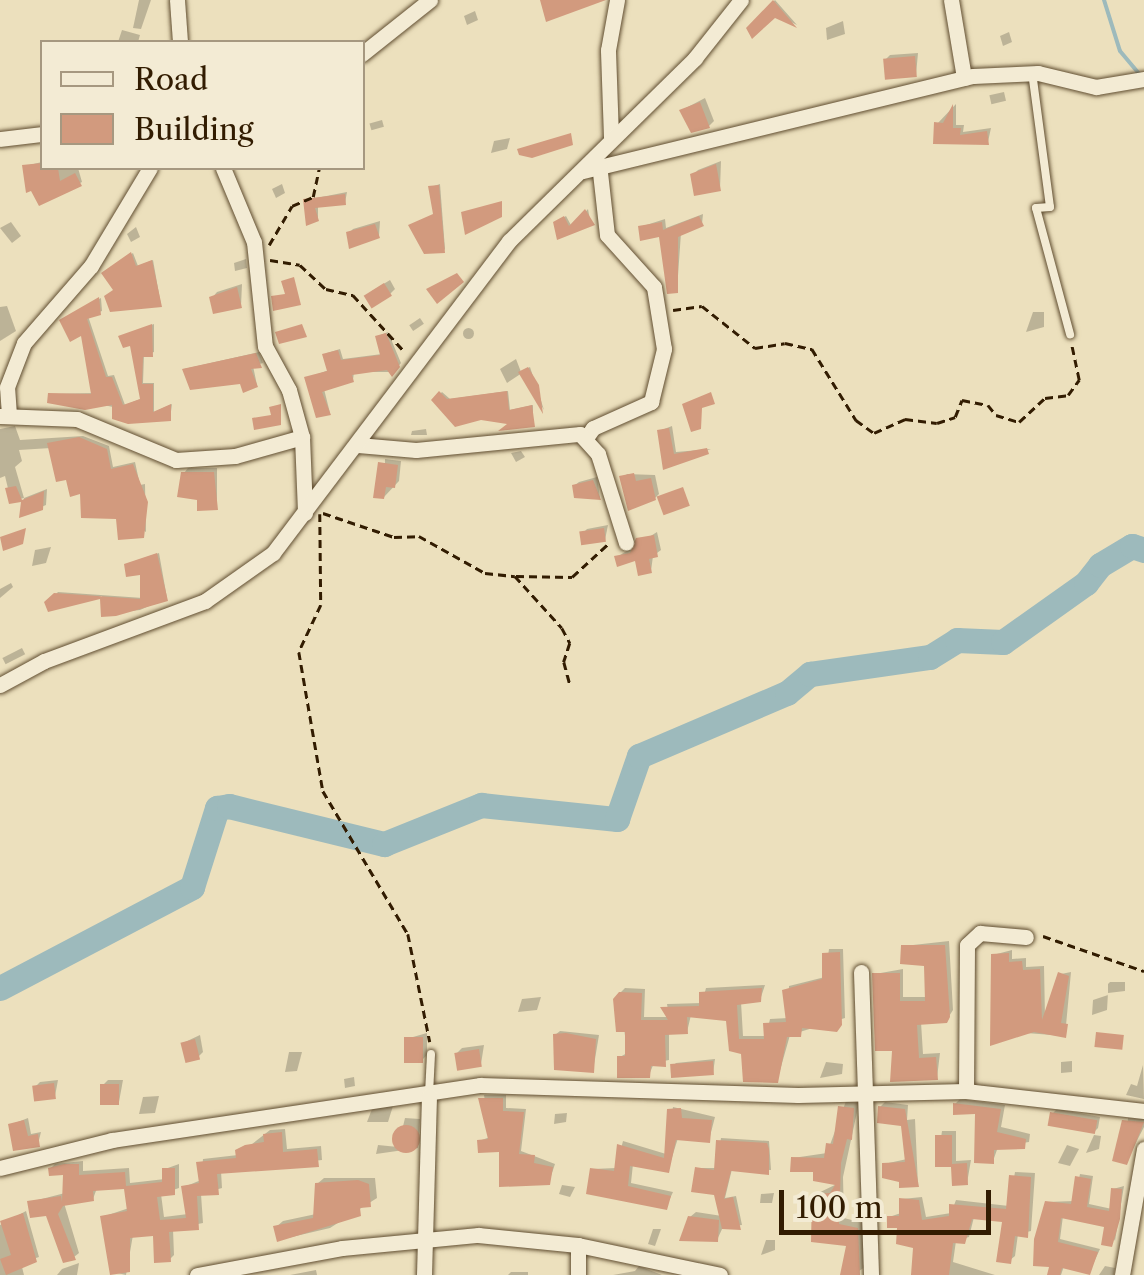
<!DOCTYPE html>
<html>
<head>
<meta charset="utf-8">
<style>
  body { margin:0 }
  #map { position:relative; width:1144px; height:1275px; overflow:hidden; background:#ece0bd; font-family:"Libre Caslon Text",serif }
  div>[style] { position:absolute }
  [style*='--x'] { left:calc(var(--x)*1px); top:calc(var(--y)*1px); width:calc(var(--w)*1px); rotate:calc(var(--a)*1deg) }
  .shadow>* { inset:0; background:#0003; transform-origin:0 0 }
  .round { border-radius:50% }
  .stream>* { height:4px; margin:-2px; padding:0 2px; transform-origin:2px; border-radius:2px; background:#9dbabc }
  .river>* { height:25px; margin:-12.5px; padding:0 12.5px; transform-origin:12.5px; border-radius:12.5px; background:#9dbabc }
  .building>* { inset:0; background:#d29a7e; transform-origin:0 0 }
  .path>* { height:2.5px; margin-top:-1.25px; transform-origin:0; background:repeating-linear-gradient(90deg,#321c01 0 8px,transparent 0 13px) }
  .roads { filter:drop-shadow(0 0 2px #604d30) drop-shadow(0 0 2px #604d30) }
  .service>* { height:8px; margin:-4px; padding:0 4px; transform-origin:4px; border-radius:4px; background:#f3ebd4 }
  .minor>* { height:15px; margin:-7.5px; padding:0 7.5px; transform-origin:7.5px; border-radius:7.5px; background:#f3ebd4 }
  span { translate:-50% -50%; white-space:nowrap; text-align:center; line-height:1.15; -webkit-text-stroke:10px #f3ebd4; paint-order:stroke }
  .legend { position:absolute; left:40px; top:40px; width:325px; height:130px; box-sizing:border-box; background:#f3ebd4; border:2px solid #a69880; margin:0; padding:12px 18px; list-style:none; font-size:30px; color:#321c01 }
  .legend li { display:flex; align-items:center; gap:20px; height:50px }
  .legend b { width:50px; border:2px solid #a69880 }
  .scale { position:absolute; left:779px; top:1190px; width:212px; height:45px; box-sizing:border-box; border:5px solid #321c01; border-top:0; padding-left:12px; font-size:30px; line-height:35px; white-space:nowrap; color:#321c01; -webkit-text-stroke:8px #f3ebd4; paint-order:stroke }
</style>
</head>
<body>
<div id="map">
  <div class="shadow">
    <i style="clip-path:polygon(139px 0,151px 0,141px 29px,133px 28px)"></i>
    <i style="clip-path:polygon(775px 0,797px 25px,775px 14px,749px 28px)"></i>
    <i style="clip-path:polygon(475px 11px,478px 20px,467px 25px,464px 16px)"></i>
    <i style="clip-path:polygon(843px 21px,845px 34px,827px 40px,826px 28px)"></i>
    <i style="clip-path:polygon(122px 30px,140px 35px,138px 42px,118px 42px)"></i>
    <i style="clip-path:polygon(1009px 32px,1012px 42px,1003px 46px,1000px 36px)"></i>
    <i style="clip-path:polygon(918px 53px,916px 75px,886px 59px,890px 55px)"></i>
    <i style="left:1004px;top:92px;width:9px;height:15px;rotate:77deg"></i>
    <i style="clip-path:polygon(705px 98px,714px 121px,709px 126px,682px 110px)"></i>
    <i style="clip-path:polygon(956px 104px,956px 125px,964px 125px,963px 132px,991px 128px,988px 142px,936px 141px,937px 124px)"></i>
    <i style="left:382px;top:120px;width:7px;height:13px;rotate:74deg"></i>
    <i style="clip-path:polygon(510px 138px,507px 149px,491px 153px,494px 141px)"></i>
    <i style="clip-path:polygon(721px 161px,720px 189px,693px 175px,698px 170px)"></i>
    <i style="clip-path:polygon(42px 162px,42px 168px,78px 168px,82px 182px,41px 203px,25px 166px)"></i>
    <i style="clip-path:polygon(282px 184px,285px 193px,276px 198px,272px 189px)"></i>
    <i style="clip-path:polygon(440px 184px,445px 249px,443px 251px,431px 187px)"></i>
    <i style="clip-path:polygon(347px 192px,345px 203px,318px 205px,318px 219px,306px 200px)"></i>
    <i style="clip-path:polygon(588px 209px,591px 225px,559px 237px,558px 221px,566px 216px,572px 227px)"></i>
    <i style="clip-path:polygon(703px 214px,702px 224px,681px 233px,677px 290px,661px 234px,640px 227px,665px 219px,666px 228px)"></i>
    <i style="clip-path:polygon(380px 221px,379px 236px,349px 233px,353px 229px)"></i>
    <i style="clip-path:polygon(11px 222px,21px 236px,12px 243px,0 228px)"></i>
    <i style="clip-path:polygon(136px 227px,140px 237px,131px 242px,127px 234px)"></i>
    <i style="clip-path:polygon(133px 253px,138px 266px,153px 260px,161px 305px,116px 290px,104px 273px)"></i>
    <i style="clip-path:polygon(246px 259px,247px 268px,235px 271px,234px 263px)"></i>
    <i style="clip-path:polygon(390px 280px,395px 289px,390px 294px,372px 291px)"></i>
    <i style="clip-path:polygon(242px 284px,241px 306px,212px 298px,217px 292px)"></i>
    <i style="clip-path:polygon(101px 298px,102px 311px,88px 316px,108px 376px,114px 375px,125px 405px,143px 398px,132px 342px,124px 335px,154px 324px,154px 352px,144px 355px,143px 383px,154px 383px,154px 412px,172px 404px,170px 419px,51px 394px,93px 393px,82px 333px,64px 318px)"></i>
    <i style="clip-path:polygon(7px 306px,16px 331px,0 341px,0 307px)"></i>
    <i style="clip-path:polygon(1033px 312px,1044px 312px,1044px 327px,1026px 332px)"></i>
    <i style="left:420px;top:318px;width:7px;height:13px;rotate:56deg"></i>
    <i class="round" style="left:462.5px;top:327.5px;width:11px;height:11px"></i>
    <i style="clip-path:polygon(388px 332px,401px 363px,394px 372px,354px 372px,353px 380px,324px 389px,330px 413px,307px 378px,329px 370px,327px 353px,340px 349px,343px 359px,382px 354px,378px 336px)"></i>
    <i style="clip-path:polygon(259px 352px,263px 363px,253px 366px,257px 385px,184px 369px)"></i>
    <i style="clip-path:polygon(516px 359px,521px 372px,530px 367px,544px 410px,522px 373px,507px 383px,500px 369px)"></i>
    <i style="clip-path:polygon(508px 391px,510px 410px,533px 405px,533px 425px,481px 417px,434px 400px,442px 392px,450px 399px)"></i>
    <i style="clip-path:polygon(15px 426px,20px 440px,83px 436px,109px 446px,113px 467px,135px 462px,140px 485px,145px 484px,146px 532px,82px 491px,51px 448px,19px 450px,22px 461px,15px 467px,24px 498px,11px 501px,5px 476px,0 478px,0 429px)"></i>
    <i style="clip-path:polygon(672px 426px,676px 452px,711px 449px,665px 467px,659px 431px)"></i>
    <i style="clip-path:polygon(426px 429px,427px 435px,411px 435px,412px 431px)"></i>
    <i style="clip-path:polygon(521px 451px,525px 457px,516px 462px,511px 453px)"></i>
    <i style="clip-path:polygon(385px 459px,401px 461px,399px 481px,384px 497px)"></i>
    <i style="clip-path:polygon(188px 468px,217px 468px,217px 508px,184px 473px)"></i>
    <i style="clip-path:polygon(626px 474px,655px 475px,659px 494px,655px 498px)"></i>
    <i style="clip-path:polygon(597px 477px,600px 498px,574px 486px,579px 482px)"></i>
    <i style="clip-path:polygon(47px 489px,46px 505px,22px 515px,24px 498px)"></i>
    <i style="clip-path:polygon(608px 525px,605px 540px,582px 534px,587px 529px)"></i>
    <i style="clip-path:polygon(657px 532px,661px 550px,653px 556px,651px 571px,636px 558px,617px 557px)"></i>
    <i style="clip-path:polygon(51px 547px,46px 563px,32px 566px,35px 550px)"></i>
    <i style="clip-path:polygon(159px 553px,167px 598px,140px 610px,104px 614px,102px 596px,50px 609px,47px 603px,58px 592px,143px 598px,143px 572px,127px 564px)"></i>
    <i style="clip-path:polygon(11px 583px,13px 587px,0 598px,0 589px)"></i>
    <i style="left:22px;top:648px;width:7px;height:22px;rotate:63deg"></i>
    <i style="clip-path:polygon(949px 941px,953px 1010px,946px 1021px,921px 1022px,923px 1054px,940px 1053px,937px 1078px,895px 1048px,875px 974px,903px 969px,903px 997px,928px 997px,927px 964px,904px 946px)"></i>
    <i style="clip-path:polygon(829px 949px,843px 949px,845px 1018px,790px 1035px,777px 1081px,744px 1052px,728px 1019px,691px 1015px,687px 1032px,669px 1032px,669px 1060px,654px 1063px,649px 1075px,620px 1057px,627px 1053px,620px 993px,625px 988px,645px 989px,644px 1017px,669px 1017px,667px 1004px,702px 1003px,706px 988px,765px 985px,760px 1000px,741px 1002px,743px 1036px,766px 1036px,770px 1019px,788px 1018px,789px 986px,825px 977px)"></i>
    <i style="clip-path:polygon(1012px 950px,1012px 959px,1026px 958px,1026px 967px,1044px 966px,1045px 1017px,1061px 974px,1071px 972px,1065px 1036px,1026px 1033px,992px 1043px,993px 955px)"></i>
    <i style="clip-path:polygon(1110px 982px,1125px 982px,1125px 991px,1108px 993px,1107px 1010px,1092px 1015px,1093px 1000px,1108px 995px,1108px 984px)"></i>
    <i style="clip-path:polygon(541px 997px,537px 1010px,518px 1012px,522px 999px)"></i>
    <i style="clip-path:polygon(560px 1031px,599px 1035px,593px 1071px,555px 1035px)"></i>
    <i style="clip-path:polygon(427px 1033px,427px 1055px,422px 1060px,406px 1039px)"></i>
    <i style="clip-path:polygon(200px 1035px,203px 1052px,198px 1057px,183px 1043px)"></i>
    <i style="clip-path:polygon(484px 1045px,481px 1064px,457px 1053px,462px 1048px)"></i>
    <i style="clip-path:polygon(289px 1052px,302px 1052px,297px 1071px,285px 1072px)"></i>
    <i style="clip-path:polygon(715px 1059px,713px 1073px,672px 1067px,676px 1063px)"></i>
    <i style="clip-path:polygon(1072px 1061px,1072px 1072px,1061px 1073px,1061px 1062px)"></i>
    <i style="clip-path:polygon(826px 1062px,843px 1064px,842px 1074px,820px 1078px)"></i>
    <i style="clip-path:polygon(1143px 1065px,1144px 1099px,1126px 1095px,1131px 1084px,1137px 1086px)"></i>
    <i style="clip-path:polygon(354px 1077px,355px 1086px,345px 1088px,344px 1079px)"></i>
    <i style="clip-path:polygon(58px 1080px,55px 1096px,35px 1087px,40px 1082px)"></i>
    <i style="clip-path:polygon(108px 1080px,123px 1080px,119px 1102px,103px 1085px)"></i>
    <i style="clip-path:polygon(484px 1095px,506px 1095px,506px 1108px,526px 1109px,521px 1151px,555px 1164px,549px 1182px,501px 1185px,501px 1149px,479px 1141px,490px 1137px)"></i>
    <i style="clip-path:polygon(159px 1096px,155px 1113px,139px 1114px,143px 1097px)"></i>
    <i style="clip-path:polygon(960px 1099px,1005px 1105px,1001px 1127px,1030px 1134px,1029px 1142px,998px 1147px,993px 1161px,978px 1112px,955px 1104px)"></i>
    <i style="clip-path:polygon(846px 1101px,859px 1103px,843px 1177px,844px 1218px,863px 1223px,865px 1267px,853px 1275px,842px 1275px,849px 1244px,814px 1195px,839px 1183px,793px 1158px,827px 1153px)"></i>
    <i style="clip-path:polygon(885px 1102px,908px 1105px,907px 1120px,915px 1119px,918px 1185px,884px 1164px,907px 1159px,903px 1124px,880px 1107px)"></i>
    <i style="clip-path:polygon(393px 1106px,388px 1122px,367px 1122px,372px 1109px)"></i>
    <i style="clip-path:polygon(673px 1107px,715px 1117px,709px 1140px,678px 1138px,668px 1170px,633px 1164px,631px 1183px,673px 1192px,666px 1207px,593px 1169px,616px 1168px,623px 1141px,666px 1154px)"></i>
    <i style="clip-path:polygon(1057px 1109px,1100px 1117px,1098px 1128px,1094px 1132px,1053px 1113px)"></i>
    <i style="clip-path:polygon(567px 1113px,566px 1122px,554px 1124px,555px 1114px)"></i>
    <i style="clip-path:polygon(28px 1118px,31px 1134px,41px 1132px,38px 1144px,10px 1125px)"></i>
    <i style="clip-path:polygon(405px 1118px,420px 1119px,418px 1148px,376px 1154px,378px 1145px,398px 1147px)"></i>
    <i style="clip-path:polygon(1128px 1118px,1144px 1119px,1144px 1127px,1126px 1162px)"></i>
    <i style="clip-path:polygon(285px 1129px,287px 1149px,321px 1146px,322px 1160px,221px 1171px,222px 1188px,201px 1194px,203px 1223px,173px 1229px,174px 1255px,170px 1259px,155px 1233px,133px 1235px,126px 1275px,113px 1272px,102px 1217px,129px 1208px,127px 1187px,97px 1188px,93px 1199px,64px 1203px,79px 1253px,74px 1257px,48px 1213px,30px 1202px,65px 1193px,65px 1172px,51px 1168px,55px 1164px,83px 1161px,83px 1171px,129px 1168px,130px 1183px,165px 1179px,165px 1169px,179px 1164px,179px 1188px,161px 1194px,164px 1217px,188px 1214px,184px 1187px,201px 1180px,203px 1159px,238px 1155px,270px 1130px)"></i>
    <i style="clip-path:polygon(942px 1131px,956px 1131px,956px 1161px,971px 1160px,967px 1183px,953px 1164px,937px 1164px)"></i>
    <i style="clip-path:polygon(1094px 1135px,1101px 1136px,1099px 1149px,1086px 1153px)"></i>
    <i style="clip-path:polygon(721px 1138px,769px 1141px,771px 1170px,732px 1169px,725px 1198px,736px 1196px,742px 1225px,723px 1227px,717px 1240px,690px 1217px,696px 1212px,722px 1216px,716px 1192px,697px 1168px,716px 1168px)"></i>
    <i style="clip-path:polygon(1067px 1145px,1079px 1149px,1070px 1166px,1058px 1163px)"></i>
    <i style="clip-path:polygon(1015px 1172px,1035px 1173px,1031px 1231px,1018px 1234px,1015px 1256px,1010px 1260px,1005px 1220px,974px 1217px,969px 1237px,956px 1241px,953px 1262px,995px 1275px,927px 1275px,916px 1245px,889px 1217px,901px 1213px,902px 1199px,922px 1197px,926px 1217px,951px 1213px,956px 1200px,1009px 1206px)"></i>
    <i style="clip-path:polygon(1080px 1174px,1093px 1176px,1089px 1204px,1112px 1209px,1113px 1189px,1124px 1186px,1115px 1241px,1107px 1225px,1063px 1216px,1060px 1239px,1100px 1249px,1089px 1273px,1064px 1266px,1061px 1275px,1050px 1275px,1047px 1202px,1074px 1201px)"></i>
    <i style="clip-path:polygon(324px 1178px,375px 1178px,377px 1198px,330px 1228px,279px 1240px,276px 1227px,283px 1221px,316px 1214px,317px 1184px)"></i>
    <i style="clip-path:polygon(562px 1185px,575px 1187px,570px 1197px,559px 1194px)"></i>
    <i style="clip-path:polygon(774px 1193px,772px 1203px,760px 1203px,761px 1194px)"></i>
    <i style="clip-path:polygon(26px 1211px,39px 1257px,21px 1263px,24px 1275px,0 1275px,0 1225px)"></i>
    <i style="clip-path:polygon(653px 1229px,661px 1229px,655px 1246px,648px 1244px)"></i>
    <i style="clip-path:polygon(766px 1240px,775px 1240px,775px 1250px,761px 1255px)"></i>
    <i style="clip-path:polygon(79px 1263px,77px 1275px,57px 1275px,62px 1269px)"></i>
    <i style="clip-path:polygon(639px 1266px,662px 1275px,613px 1275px,635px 1271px)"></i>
    <i style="clip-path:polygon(1105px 1266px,1115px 1268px,1114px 1275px,1099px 1275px)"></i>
    <i style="clip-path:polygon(316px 1270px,317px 1275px,290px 1275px)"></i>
    <i style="clip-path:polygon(511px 1272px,528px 1272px,528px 1275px,508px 1275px)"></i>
  </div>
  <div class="stream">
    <i style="--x:1104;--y:0;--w:53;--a:72.6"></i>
    <i style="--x:1120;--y:51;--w:31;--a:50"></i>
  </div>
  <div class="river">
    <i style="--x:0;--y:988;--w:217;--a:-27.7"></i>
    <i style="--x:192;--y:887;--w:83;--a:-72.4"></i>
    <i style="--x:217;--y:808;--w:12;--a:-9"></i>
    <i style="--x:229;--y:806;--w:160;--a:13.8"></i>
    <i style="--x:384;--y:844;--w:105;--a:-21.9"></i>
    <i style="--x:481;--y:805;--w:137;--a:5.9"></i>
    <i style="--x:617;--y:819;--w:67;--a:-70.8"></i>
    <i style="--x:639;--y:756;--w:161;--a:-23.1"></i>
    <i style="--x:787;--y:693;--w:30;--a:-40"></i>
    <i style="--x:810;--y:674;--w:121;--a:-8.1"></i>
    <i style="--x:930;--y:657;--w:32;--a:-32"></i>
    <i style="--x:957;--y:640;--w:46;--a:2.5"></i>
    <i style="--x:1003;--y:642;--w:102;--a:-35.4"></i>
    <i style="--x:1086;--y:583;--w:23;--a:-52"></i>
    <i style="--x:1100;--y:565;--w:37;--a:-31"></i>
    <i style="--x:1132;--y:546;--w:13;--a:18"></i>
  </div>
  <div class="building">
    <i style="clip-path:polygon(540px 0,606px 0,546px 22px)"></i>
    <i style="clip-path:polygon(773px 0,797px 28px,775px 18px,752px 39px,746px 28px)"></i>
    <i style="left:915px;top:56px;width:21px;height:32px;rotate:85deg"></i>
    <i style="clip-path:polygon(700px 102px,710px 128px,691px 133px,679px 110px)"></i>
    <i style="clip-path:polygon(953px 104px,953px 128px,961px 128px,960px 135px,987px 131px,989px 145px,933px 144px,934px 122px,943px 123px)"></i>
    <i style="clip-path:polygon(571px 133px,573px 145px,532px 158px,519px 155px,517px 149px)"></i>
    <i style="clip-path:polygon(42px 163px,58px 168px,60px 181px,75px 173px,82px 186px,39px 206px,31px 191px,26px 193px,22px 165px)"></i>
    <i style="clip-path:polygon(716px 164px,721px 191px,694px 196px,690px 174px)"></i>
    <i style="clip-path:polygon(439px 185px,445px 253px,424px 254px,408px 225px,433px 214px,428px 186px)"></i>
    <i style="clip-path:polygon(345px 194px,346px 205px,315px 208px,319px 221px,306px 226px,303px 199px)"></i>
    <i style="clip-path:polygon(502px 201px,502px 217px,465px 235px,461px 212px)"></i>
    <i style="clip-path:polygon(585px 209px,595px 225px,557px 240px,553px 222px,564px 216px,569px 226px)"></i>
    <i style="clip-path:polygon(699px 216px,704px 226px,678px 237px,678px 293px,667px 294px,659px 237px,640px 241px,638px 226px,662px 222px,663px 230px)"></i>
    <i style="clip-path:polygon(375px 224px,380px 238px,349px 249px,346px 232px)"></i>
    <i style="clip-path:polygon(131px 252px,136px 266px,152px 260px,162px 307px,110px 312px,104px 296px,113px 290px,101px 273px)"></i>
    <i style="clip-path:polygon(457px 273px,464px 282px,437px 304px,426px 289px)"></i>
    <i style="clip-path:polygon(294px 277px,301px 305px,273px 311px,271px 296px,285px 294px,281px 281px)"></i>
    <i style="left:384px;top:283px;width:15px;height:24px;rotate:58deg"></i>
    <i style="clip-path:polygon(237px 287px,242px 308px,213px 314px,209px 297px)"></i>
    <i style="clip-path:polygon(99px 297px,101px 315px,87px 319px,106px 377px,112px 377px,123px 405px,140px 399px,130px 346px,123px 348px,118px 336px,152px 324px,153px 357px,143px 357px,142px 384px,153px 384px,153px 412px,171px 404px,171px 421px,128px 424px,112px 419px,112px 405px,85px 410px,47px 403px,48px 393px,91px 394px,81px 336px,70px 342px,59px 320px)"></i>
    <i style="clip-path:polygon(302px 324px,307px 337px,279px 344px,275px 332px)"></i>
    <i style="clip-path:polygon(386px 333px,400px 367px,392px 377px,387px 370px,352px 375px,354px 382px,322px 392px,331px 415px,316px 418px,304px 377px,327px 371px,322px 354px,338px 350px,341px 360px,380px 355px,375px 336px)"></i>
    <i style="clip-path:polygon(256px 353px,262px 368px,251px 369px,258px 387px,243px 393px,240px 384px,190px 390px,182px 369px)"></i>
    <i style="clip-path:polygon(528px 367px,539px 385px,543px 414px,518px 372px)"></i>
    <i style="clip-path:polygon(439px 391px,447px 399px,507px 391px,509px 410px,532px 405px,535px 427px,498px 431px,507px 424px,481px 420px,455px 427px,431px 400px)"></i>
    <i style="clip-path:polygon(711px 392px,715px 404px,702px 408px,701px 429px,691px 432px,682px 404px)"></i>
    <i style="clip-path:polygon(281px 404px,281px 425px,254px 430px,252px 418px,271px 415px,269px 407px)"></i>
    <i style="clip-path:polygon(669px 428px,674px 454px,707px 448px,709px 454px,663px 470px,657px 430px)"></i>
    <i style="clip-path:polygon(79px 437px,107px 449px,111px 469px,133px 464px,148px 502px,144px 538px,118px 540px,116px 519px,81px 518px,80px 494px,70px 497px,66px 480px,56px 482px,47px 443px)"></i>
    <i style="clip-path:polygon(378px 462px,398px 465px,395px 488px,386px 487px,384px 499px,373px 498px)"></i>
    <i style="clip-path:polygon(181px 472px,214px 472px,218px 510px,197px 511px,197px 500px,177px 497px)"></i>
    <i style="clip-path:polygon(634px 473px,636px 481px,651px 478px,656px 500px,628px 511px,619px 476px)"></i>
    <i style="clip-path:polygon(593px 480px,601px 500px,574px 498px,572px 485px)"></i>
    <i style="clip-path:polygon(16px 486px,22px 500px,44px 491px,43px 510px,19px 518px,21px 502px,9px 504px,5px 488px)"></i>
    <i style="left:683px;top:487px;width:20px;height:28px;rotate:70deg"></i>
    <i style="clip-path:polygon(26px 528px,23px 544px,3px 551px,0 537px)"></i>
    <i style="left:604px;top:528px;width:14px;height:25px;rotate:82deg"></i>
    <i style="clip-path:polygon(654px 535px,658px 557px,649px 559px,652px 573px,638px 576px,635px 561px,617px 567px,614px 556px,630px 553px,636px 538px)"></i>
    <i style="clip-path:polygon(157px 553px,168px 601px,116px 616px,101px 617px,100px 599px,48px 612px,44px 602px,54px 593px,140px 599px,140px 575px,126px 577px,124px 564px)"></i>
    <i style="clip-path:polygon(901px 945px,945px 945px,950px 1017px,947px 1023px,917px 1025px,919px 1058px,936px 1057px,938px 1080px,890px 1082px,892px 1051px,875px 1051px,872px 973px,900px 973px,900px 1001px,925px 1001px,924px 966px,900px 964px)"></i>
    <i style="clip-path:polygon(840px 952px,842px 1025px,837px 1032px,802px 1028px,801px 1037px,787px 1037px,778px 1083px,743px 1082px,741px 1054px,729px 1051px,726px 1021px,687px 1017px,688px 1034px,665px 1035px,666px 1067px,651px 1066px,650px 1078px,617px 1078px,617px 1056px,625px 1056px,625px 1032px,616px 1032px,613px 999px,619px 992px,642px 993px,641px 1020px,668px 1020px,660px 1007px,699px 1006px,699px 992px,762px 988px,761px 1002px,737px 1005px,739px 1039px,764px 1039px,763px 1023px,786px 1022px,782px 990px,822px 979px,822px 953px)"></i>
    <i style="clip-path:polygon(1009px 953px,1009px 962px,1022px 961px,1023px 970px,1040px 969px,1042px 1020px,1058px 972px,1069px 976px,1061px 1023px,1068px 1024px,1066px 1038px,1034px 1032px,990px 1046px,991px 954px)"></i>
    <i style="left:1096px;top:1032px;width:28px;height:15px;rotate:6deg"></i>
    <i style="clip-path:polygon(566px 1033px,596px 1039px,594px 1073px,554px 1070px,553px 1034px)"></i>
    <i style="left:423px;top:1037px;width:26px;height:19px;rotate:90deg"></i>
    <i style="left:195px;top:1039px;width:21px;height:15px;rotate:76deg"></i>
    <i style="left:479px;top:1049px;width:18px;height:25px;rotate:81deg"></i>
    <i style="left:713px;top:1061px;width:14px;height:43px;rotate:86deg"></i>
    <i style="left:54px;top:1083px;width:16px;height:22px;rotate:83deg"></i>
    <i style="left:100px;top:1084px;width:19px;height:21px"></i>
    <i style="clip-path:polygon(478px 1098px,503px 1098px,503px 1111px,524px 1112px,519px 1154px,535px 1155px,534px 1163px,553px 1167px,550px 1185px,499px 1187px,499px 1152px,478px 1153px,477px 1140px,488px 1139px)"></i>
    <i style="clip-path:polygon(953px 1103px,1001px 1109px,997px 1132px,1026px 1139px,1025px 1149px,994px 1150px,994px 1164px,974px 1163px,975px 1114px,953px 1115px)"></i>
    <i style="clip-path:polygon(838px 1106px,854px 1108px,852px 1140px,847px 1139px,841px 1163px,839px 1224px,858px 1228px,860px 1275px,840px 1275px,846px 1246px,811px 1242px,812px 1194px,830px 1193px,835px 1185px,813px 1181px,813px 1172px,790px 1172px,791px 1157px,824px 1158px,826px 1143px,833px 1144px)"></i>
    <i style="clip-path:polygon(878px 1106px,905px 1109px,919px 1187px,899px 1188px,899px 1182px,882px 1178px,882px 1163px,905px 1162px,901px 1126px,877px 1123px)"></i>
    <i style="clip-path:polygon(681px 1108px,682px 1118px,712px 1120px,710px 1143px,676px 1140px,669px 1173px,630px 1166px,628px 1186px,671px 1196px,667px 1210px,586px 1194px,590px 1168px,614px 1171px,617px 1144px,664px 1158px,667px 1109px)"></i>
    <i style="left:1050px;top:1112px;width:48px;height:14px;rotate:10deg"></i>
    <i style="clip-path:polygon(24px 1120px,28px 1136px,38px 1134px,40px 1147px,13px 1151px,8px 1124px)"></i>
    <i style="clip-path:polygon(1122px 1120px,1144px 1122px,1127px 1165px,1112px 1161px)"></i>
    <i class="round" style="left:392px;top:1125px;width:28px;height:28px"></i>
    <i style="clip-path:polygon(282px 1132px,283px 1152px,317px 1149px,319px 1167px,217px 1174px,219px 1195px,197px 1196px,199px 1230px,169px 1232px,171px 1262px,154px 1263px,153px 1236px,130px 1238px,130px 1272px,110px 1275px,100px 1216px,127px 1211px,124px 1189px,93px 1191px,94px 1201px,63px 1206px,58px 1214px,76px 1260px,63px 1263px,46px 1216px,30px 1218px,27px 1201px,61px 1196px,62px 1202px,63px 1175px,49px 1176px,48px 1168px,64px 1164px,79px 1164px,79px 1175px,125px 1172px,126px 1186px,162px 1182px,162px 1168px,175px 1168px,175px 1195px,157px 1197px,160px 1220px,186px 1218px,181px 1186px,199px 1183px,196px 1162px,236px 1158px,235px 1150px,245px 1145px,264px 1142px,263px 1134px)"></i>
    <i style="clip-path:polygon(935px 1135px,952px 1135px,952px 1164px,967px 1163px,968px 1185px,952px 1186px,951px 1167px,935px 1167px)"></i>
    <i style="clip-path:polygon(716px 1140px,767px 1143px,769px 1149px,769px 1175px,731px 1171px,724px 1199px,733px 1197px,741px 1230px,722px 1229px,714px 1195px,691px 1192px,695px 1167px,714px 1170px)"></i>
    <i style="clip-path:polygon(1009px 1175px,1031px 1177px,1028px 1238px,1015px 1236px,1011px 1264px,996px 1262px,1002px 1222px,972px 1219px,965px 1244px,953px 1243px,949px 1275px,911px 1275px,913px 1248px,896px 1244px,897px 1228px,887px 1228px,887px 1216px,899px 1216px,899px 1198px,919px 1200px,922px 1220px,949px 1216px,949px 1204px,1006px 1209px)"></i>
    <i style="clip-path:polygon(1075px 1176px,1091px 1179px,1087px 1207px,1109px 1211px,1111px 1188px,1122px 1189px,1120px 1219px,1112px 1247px,1101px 1245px,1104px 1227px,1061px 1218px,1058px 1242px,1098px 1252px,1090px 1275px,1062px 1268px,1060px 1275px,1047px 1275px,1049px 1267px,1033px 1266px,1034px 1239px,1045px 1201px,1071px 1204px)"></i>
    <i style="clip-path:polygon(358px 1180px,369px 1184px,371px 1207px,360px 1208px,361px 1216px,277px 1242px,273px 1226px,313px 1218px,315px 1183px)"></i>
    <i style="clip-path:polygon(23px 1213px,37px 1262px,6px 1275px,0 1259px,11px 1255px,0 1221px)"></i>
    <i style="clip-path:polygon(688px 1216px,719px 1220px,718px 1242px,679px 1241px)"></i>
  </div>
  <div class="path">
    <i style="--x:269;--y:245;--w:45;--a:-59.5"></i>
    <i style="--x:292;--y:206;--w:23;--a:-23"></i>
    <i style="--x:313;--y:197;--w:30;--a:-78"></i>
    <i style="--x:270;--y:260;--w:30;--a:9"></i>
    <i style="--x:300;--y:265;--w:35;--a:43"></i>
    <i style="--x:326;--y:289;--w:28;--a:13"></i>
    <i style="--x:353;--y:295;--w:76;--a:47.7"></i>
    <i style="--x:673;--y:310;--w:29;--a:-8"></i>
    <i style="--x:702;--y:306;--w:68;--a:38.4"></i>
    <i style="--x:755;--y:348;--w:30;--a:-9"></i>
    <i style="--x:785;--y:343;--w:28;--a:13"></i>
    <i style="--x:812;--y:349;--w:84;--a:58.2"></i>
    <i style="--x:856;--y:420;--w:22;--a:36"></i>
    <i style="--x:874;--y:433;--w:34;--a:-24"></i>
    <i style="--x:905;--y:419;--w:32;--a:7"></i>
    <i style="--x:937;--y:423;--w:19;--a:-18"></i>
    <i style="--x:955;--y:417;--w:18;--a:-68"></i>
    <i style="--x:962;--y:400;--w:26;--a:11"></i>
    <i style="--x:988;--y:405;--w:13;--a:51"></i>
    <i style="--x:996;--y:415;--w:24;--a:17"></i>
    <i style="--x:1019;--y:422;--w:35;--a:-43"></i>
    <i style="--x:1045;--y:398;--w:23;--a:-7"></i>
    <i style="--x:1068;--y:395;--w:19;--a:-54"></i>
    <i style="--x:1079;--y:380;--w:35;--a:-102"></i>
    <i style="--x:323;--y:513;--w:75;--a:18.7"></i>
    <i style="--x:394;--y:537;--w:25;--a:-2"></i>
    <i style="--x:419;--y:536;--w:76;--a:29.3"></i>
    <i style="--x:485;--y:573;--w:30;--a:6"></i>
    <i style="--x:515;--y:576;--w:70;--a:47.9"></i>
    <i style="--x:562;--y:628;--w:17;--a:62"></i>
    <i style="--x:570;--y:643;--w:20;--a:108"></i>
    <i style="--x:564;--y:662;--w:24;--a:75"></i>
    <i style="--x:320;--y:514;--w:91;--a:89.4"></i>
    <i style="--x:321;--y:605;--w:52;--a:115.1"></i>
    <i style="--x:299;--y:652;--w:141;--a:80.2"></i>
    <i style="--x:323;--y:791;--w:166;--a:59.3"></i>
    <i style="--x:408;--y:934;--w:110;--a:78.5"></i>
    <i style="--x:516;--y:576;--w:56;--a:1"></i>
    <i style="--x:572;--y:577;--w:50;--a:-42.6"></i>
    <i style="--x:1043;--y:936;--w:107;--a:19.1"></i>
  </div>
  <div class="roads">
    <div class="service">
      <i style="--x:1032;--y:72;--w:136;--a:82.4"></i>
      <i style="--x:1050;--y:207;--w:14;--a:176"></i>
      <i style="--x:1036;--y:208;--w:131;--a:74.9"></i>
      <i style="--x:429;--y:1094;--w:40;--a:-87.1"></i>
    </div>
    <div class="minor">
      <i style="--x:177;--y:0;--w:42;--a:85.9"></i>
      <i style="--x:951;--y:0;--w:79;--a:80.5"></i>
      <i style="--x:362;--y:54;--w:87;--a:-38.5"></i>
      <i style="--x:611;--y:137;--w:87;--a:-92"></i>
      <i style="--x:608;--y:50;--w:51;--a:-79.8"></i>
      <i style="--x:0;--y:139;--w:42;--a:-6.8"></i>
      <i style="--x:223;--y:168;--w:80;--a:67.3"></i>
      <i style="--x:254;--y:242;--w:105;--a:84"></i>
      <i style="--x:265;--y:346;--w:50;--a:61.4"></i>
      <i style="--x:289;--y:390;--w:49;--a:74.5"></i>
      <i style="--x:302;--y:437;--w:76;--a:87.7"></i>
      <i style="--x:583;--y:171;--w:401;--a:-13.7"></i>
      <i style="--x:973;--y:76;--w:65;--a:-2.6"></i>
      <i style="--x:1038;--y:73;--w:60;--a:13.6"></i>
      <i style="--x:1096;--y:87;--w:49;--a:-9.5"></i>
      <i style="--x:9;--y:415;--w:28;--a:-94"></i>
      <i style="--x:7;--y:387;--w:47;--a:-68.9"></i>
      <i style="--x:24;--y:343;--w:102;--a:-49"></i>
      <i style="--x:91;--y:266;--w:114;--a:-59"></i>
      <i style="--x:0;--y:416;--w:77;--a:2.2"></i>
      <i style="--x:77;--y:419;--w:107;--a:22.5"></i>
      <i style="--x:176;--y:460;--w:59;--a:-3.9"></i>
      <i style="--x:235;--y:456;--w:70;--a:-15.8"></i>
      <i style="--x:586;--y:438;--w:12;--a:-55"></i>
      <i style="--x:593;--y:428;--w:64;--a:-24.1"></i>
      <i style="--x:651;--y:402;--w:55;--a:-76.2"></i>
      <i style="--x:664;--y:349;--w:63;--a:-99.2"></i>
      <i style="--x:654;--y:287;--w:70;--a:-132.1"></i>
      <i style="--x:607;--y:235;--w:71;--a:-96.4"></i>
      <i style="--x:358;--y:445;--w:58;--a:4.9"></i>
      <i style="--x:416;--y:450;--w:165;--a:-5.6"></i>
      <i style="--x:580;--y:434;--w:27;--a:48"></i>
      <i style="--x:598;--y:454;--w:93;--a:72.5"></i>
      <i style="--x:0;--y:685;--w:50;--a:-28.6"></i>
      <i style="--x:44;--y:661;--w:172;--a:-20.4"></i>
      <i style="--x:205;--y:601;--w:83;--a:-35.2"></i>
      <i style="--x:273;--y:553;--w:391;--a:-52.9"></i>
      <i style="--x:509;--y:241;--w:261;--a:-44.5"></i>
      <i style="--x:695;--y:58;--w:74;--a:-51.6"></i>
      <i style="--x:861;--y:972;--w:303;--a:88.1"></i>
      <i style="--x:966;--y:1091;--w:146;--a:-89.6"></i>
      <i style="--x:967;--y:945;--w:18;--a:-43"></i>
      <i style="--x:980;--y:933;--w:46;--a:5"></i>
      <i style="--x:0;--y:1168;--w:115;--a:-14"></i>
      <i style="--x:112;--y:1140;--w:372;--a:-8.5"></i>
      <i style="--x:480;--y:1085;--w:318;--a:1.8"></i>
      <i style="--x:798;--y:1095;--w:168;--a:-1.4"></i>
      <i style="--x:966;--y:1091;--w:179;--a:6.4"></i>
      <i style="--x:578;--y:1245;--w:30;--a:90"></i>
      <i style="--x:197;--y:1275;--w:147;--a:-10.5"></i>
      <i style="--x:342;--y:1248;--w:137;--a:-5.5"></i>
      <i style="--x:478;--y:1235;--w:100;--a:5.7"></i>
      <i style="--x:578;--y:1245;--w:145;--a:11.9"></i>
      <i style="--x:424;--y:1275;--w:180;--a:-88.4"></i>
      <i style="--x:1122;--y:1275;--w:128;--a:-80.1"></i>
    </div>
  </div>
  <ul class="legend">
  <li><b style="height:12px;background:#f3ebd4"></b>Road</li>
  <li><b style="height:28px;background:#d29a7e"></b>Building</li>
  </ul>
  <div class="scale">100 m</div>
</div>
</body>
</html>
